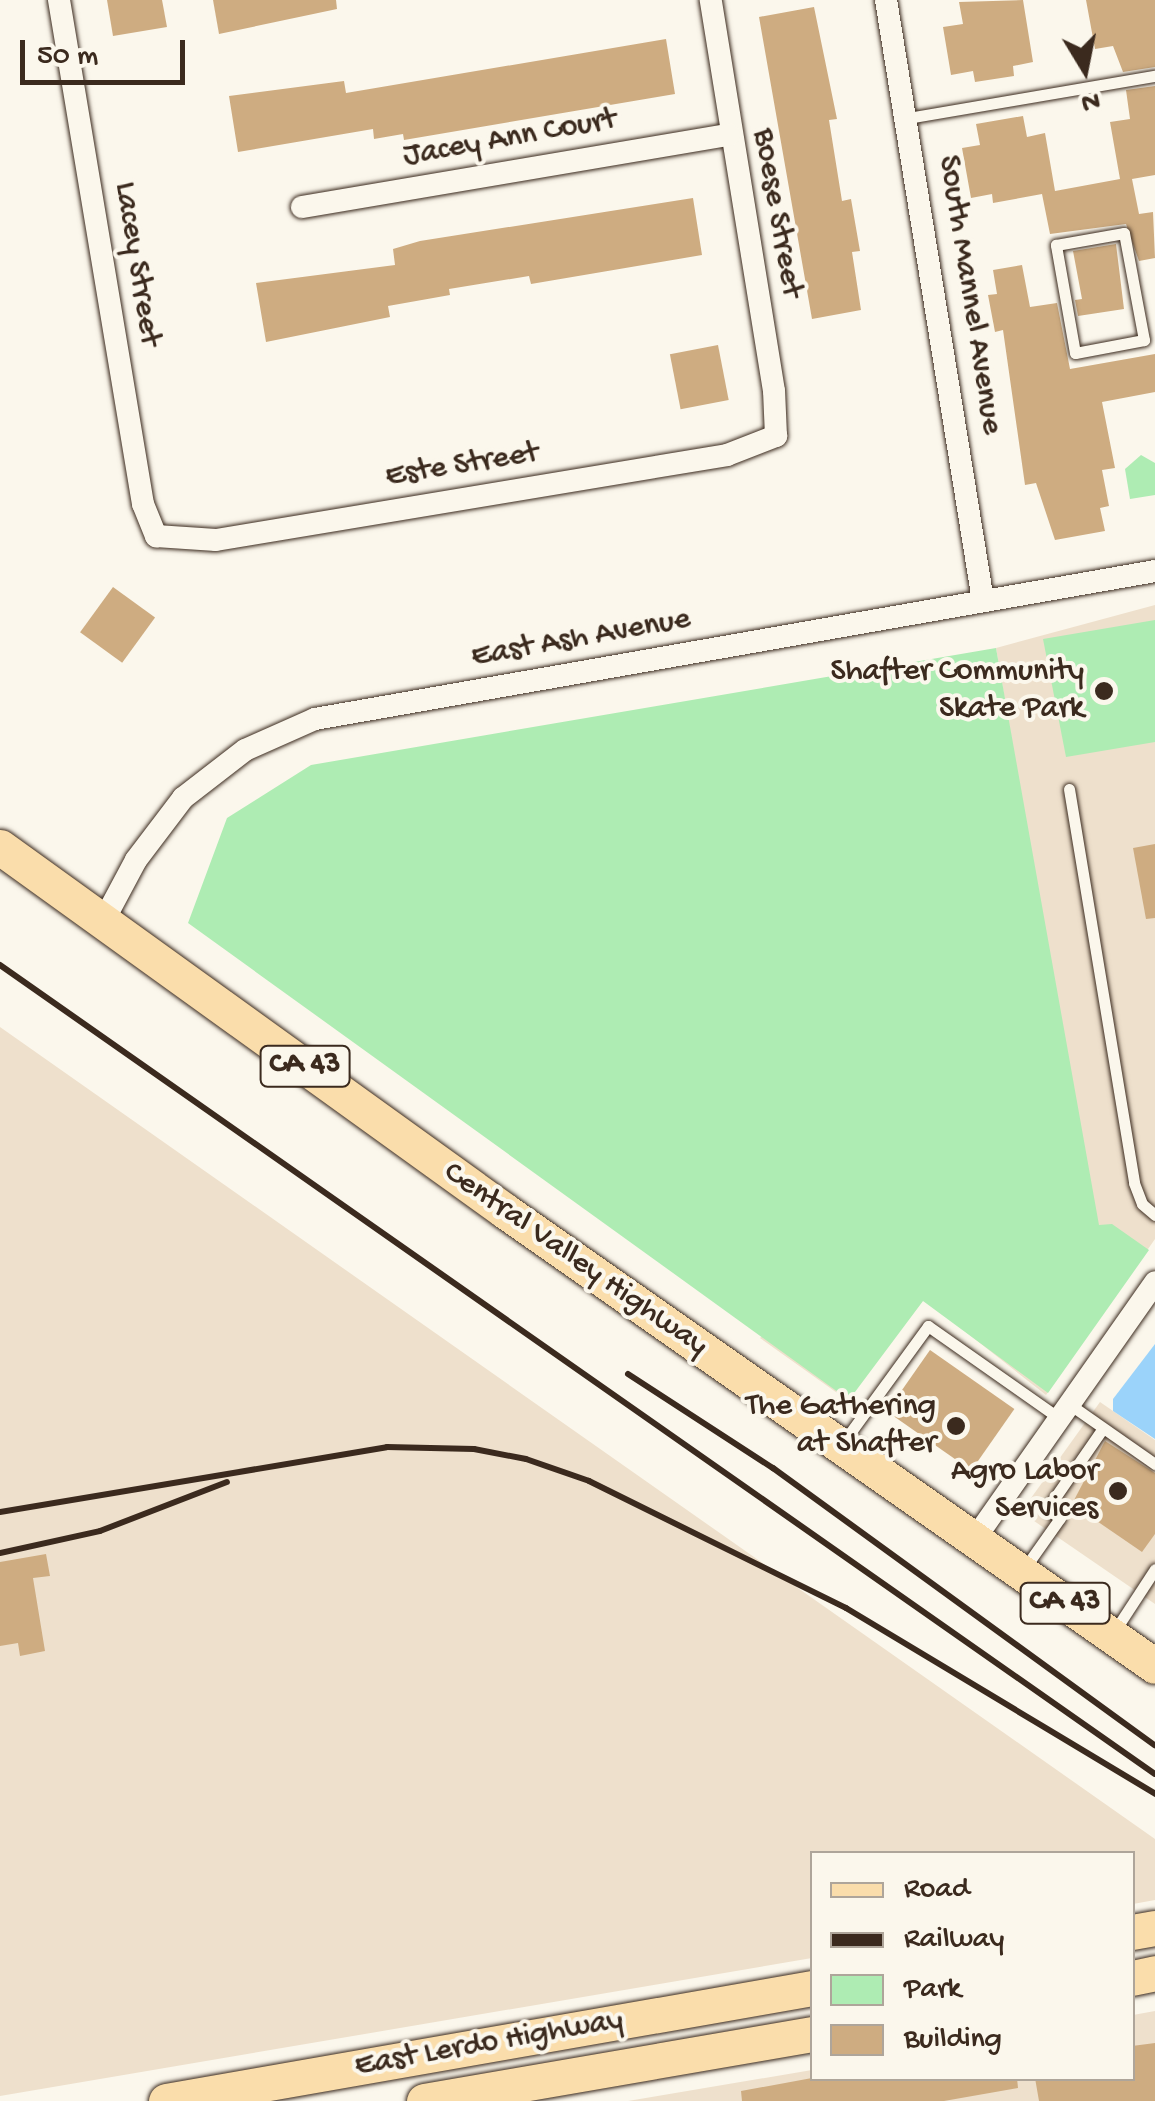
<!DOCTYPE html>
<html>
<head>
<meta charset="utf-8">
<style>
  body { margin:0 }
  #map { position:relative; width:1155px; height:2101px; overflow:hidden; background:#fbf7ec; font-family:"Gochi Hand",sans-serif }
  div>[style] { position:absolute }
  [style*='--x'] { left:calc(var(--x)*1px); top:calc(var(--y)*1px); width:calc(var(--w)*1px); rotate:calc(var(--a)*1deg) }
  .built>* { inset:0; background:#eee0cc }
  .green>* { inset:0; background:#aeecb3 }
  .water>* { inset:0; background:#9bd3fa }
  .building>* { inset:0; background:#ceac81; transform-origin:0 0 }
  .roads { filter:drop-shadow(0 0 2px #3b2a1e) drop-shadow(0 0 2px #3b2a1e) }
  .service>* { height:11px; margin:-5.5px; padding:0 5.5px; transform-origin:5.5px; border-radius:5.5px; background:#fbf7ec }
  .minor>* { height:22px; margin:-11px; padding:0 11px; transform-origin:11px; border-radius:11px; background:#fbf7ec }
  .primary>* { height:35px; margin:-17.5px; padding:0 17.5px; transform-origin:17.5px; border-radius:17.5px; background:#faddab }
  .rail>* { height:6px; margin:-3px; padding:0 3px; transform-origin:3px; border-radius:3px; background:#3b2a1e }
  .dots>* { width:28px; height:28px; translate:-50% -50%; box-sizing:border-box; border:5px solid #fbf7ec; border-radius:50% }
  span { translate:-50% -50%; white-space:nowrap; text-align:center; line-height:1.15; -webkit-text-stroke:8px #fbf7ec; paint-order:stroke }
  .shield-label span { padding:2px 8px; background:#fbf7ec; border:2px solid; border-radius:8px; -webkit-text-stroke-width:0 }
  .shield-label { font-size:30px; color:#3b2a1e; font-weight:700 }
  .street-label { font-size:32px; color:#3b2a1e }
  .poi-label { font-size:32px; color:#3b2a1e }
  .right { translate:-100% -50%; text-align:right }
  .legend { position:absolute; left:810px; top:1851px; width:325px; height:230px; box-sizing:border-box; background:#fbf7ec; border:2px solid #aea59a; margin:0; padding:12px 18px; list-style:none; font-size:30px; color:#3b2a1e }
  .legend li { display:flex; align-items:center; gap:20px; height:50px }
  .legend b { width:50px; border:2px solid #aea59a }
  .north { position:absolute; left:1035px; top:20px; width:100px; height:100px; -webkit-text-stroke:8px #fbf7ec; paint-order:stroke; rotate:170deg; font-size:28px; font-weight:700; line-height:40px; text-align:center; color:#3b2a1e }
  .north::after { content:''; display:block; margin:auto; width:35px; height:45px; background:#3b2a1e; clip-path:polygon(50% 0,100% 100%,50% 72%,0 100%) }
  .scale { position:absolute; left:20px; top:40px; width:165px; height:45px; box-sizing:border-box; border:5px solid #3b2a1e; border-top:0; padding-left:12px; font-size:30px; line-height:35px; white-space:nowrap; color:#3b2a1e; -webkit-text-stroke:8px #fbf7ec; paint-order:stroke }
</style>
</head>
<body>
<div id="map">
  <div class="built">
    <i style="clip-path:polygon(1155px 605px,1155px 1239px,1046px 1395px,924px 1299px,847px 1400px,760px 1338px,1069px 1074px,996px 648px)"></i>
    <i style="clip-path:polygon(0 1027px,1155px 1839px,1155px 1900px,1133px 1904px,1132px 1854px,812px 1854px,812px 1958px,0 2096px)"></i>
    <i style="clip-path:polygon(1100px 1402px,1155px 1440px,1155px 1604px,1021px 1512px)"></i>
    <i style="clip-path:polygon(1155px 2011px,1155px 2101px,628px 2101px,812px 2070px,812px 2078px,1132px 2078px,1133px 2015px)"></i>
  </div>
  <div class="green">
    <i style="clip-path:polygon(1141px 455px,1155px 463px,1155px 495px,1130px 499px,1125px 469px)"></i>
    <i style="clip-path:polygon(1155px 620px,1155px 742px,1066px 757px,1043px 639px)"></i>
    <i style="clip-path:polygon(996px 648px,1099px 1225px,1112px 1224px,1149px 1250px,1048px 1393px,923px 1301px,849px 1400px,188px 923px,227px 818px,311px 765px)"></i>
  </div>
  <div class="water">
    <i style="clip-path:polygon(1155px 1344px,1155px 1439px,1113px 1411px,1113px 1399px)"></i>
  </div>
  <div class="building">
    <i style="clip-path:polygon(107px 0,162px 0,167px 27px,113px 36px)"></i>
    <i style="clip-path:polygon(213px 0,336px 0,337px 9px,219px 34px)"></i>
    <i style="clip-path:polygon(1023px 0,1033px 62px,1013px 66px,1014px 76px,975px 82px,973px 71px,951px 75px,943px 27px,963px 24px,959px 2px)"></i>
    <i style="clip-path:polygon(1086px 0,1155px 0,1155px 67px,1123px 72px,1113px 46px,1095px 49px)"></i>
    <i style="clip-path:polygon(814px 7px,837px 119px,829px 120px,842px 201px,851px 199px,860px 251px,852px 252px,861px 310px,812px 319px,759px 17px)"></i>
    <i style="clip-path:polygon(666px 39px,675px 94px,404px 140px,403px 134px,374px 139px,373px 129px,238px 152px,229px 96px,344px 81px,346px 93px)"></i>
    <i style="clip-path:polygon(1155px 86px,1155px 175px,1132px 179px,1139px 214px,1153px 212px,1155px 258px,1139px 261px,1126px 224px,1050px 234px,1042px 194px,993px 203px,992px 194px,971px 198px,962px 148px,980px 145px,976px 124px,1023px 116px,1027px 137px,1045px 133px,1055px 191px,1120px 179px,1110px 122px,1130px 119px,1126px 90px)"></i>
    <i style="clip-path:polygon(693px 198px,702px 255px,531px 284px,529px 276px,449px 289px,450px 295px,388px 306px,390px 317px,266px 342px,256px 283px,395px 265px,393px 249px,420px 241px)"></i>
    <i style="clip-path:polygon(1116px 244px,1124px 309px,1078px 316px,1075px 300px,1082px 299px,1073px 251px)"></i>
    <i style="clip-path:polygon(1022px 265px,1030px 307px,1057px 303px,1070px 369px,1155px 354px,1155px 392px,1102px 402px,1115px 468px,1102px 470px,1109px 506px,1100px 508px,1105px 531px,1055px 540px,1036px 483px,1025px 485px,1003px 330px,995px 332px,988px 295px,997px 294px,993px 270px)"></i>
    <i style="left:718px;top:345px;width:56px;height:49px;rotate:79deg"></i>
    <i style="left:113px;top:587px;width:52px;height:56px;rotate:36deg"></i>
    <i style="clip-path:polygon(1155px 844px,1155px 918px,1146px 919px,1133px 848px)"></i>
    <i style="left:930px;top:1350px;width:103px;height:75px;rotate:35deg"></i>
    <i style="clip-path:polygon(1105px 1441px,1155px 1473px,1155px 1534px,1142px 1552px,1072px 1504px)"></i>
    <i style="clip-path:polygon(46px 1554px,50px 1576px,33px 1578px,45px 1651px,20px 1656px,18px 1643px,0 1646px,0 1562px)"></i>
    <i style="clip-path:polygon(1155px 2043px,1155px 2101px,1039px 2101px,1035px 2078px,1132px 2078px,1132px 2046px)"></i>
    <i style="clip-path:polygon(812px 2078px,1017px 2078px,1018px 2088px,944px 2101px,742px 2101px,741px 2091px)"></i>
  </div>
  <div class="roads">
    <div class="service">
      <i style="--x:908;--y:118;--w:251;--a:-9.7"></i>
      <i style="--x:1124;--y:233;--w:109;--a:79.4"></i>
      <i style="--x:1144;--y:340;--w:70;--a:169.3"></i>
      <i style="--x:1075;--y:353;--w:110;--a:-100"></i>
      <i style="--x:1056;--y:245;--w:69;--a:-10"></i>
      <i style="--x:1069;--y:789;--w:399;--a:80.6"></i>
      <i style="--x:1134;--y:1183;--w:22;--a:69"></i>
      <i style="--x:1142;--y:1204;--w:17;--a:40"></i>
      <i style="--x:1069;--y:1404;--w:105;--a:34.9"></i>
      <i style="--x:842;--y:1444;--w:146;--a:-53.9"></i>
      <i style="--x:928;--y:1326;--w:160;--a:35.1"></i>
      <i style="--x:1024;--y:1569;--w:62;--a:-54.8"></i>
      <i style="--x:1060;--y:1518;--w:16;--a:-145"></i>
      <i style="--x:1047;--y:1509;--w:98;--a:-55.3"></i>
      <i style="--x:1114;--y:1632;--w:75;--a:-56.9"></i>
    </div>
    <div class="minor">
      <i style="--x:59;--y:0;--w:511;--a:80.54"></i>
      <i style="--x:143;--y:504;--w:35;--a:68"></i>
      <i style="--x:156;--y:536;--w:60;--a:3.8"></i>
      <i style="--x:216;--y:540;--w:518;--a:-9.44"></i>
      <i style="--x:727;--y:455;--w:53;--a:-21.2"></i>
      <i style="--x:776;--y:436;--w:45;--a:-92.5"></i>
      <i style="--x:774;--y:391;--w:396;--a:-99.2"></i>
      <i style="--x:886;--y:0;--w:609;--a:80.83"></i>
      <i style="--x:302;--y:207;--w:433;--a:-9.6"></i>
      <i style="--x:104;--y:920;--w:68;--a:-61.9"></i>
      <i style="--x:136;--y:860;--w:78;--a:-52.8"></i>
      <i style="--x:183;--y:798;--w:78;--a:-37.7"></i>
      <i style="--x:245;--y:750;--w:77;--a:-23.9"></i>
      <i style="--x:315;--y:719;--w:853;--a:-9.99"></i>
      <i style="--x:974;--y:1540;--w:315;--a:-54.9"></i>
    </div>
    <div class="primary">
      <i style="--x:0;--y:847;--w:623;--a:35.78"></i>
      <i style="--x:505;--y:1211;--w:793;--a:34.99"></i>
      <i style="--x:1132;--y:1932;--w:23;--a:-10"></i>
      <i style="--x:1132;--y:1978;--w:24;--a:-12"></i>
      <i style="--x:166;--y:2101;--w:656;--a:-9.92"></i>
      <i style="--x:424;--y:2101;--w:394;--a:-9.8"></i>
    </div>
  </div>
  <div class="rail">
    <i style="--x:0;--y:965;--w:1410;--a:35.01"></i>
    <i style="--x:628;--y:1374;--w:173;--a:33"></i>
    <i style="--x:773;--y:1468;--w:472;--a:36"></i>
    <i style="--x:0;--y:1512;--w:392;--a:-9.5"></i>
    <i style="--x:387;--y:1447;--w:87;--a:1.3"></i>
    <i style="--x:474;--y:1449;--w:53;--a:10.9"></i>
    <i style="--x:526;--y:1459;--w:67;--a:19.2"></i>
    <i style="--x:589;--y:1481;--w:287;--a:26.3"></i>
    <i style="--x:846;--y:1608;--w:361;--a:31"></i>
    <i style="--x:0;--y:1553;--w:102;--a:-12.4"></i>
    <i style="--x:100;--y:1531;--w:136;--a:-21.1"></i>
  </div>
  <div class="dots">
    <i style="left:1104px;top:691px;background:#3b2a1e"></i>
    <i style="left:956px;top:1426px;background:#3b2a1e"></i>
    <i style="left:1118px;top:1491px;background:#3b2a1e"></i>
  </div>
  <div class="shield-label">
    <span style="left:305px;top:1066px">CA 43</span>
    <span style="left:1065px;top:1603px">CA 43</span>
  </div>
  <div class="street-label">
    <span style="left:510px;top:139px;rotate:-10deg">Jacey Ann Court</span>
    <span style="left:776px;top:213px;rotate:80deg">Boese Street</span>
    <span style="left:136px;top:264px;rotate:81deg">Lacey Street</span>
    <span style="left:969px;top:295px;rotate:81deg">South Mannel Avenue</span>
    <span style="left:462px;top:466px;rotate:-9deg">Este Street</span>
    <span style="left:581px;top:639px;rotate:-10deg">East Ash Avenue</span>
    <span style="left:575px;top:1260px;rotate:35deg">Central Valley Highway</span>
    <span style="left:489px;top:2044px;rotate:-10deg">East Lerdo Highway</span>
  </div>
  <div class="poi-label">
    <span class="right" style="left:1084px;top:691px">Shafter Community<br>Skate Park</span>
    <span class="right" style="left:936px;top:1426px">The Gathering<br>at Shafter</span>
    <span class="right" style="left:1098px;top:1491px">Agro Labor<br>Services</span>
  </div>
  <ul class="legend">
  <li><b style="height:12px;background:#faddab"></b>Road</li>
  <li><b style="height:12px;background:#3b2a1e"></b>Railway</li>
  <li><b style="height:28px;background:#aeecb3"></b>Park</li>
  <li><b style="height:28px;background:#ceac81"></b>Building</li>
  </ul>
  <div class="north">N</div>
  <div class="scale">50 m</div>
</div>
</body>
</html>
